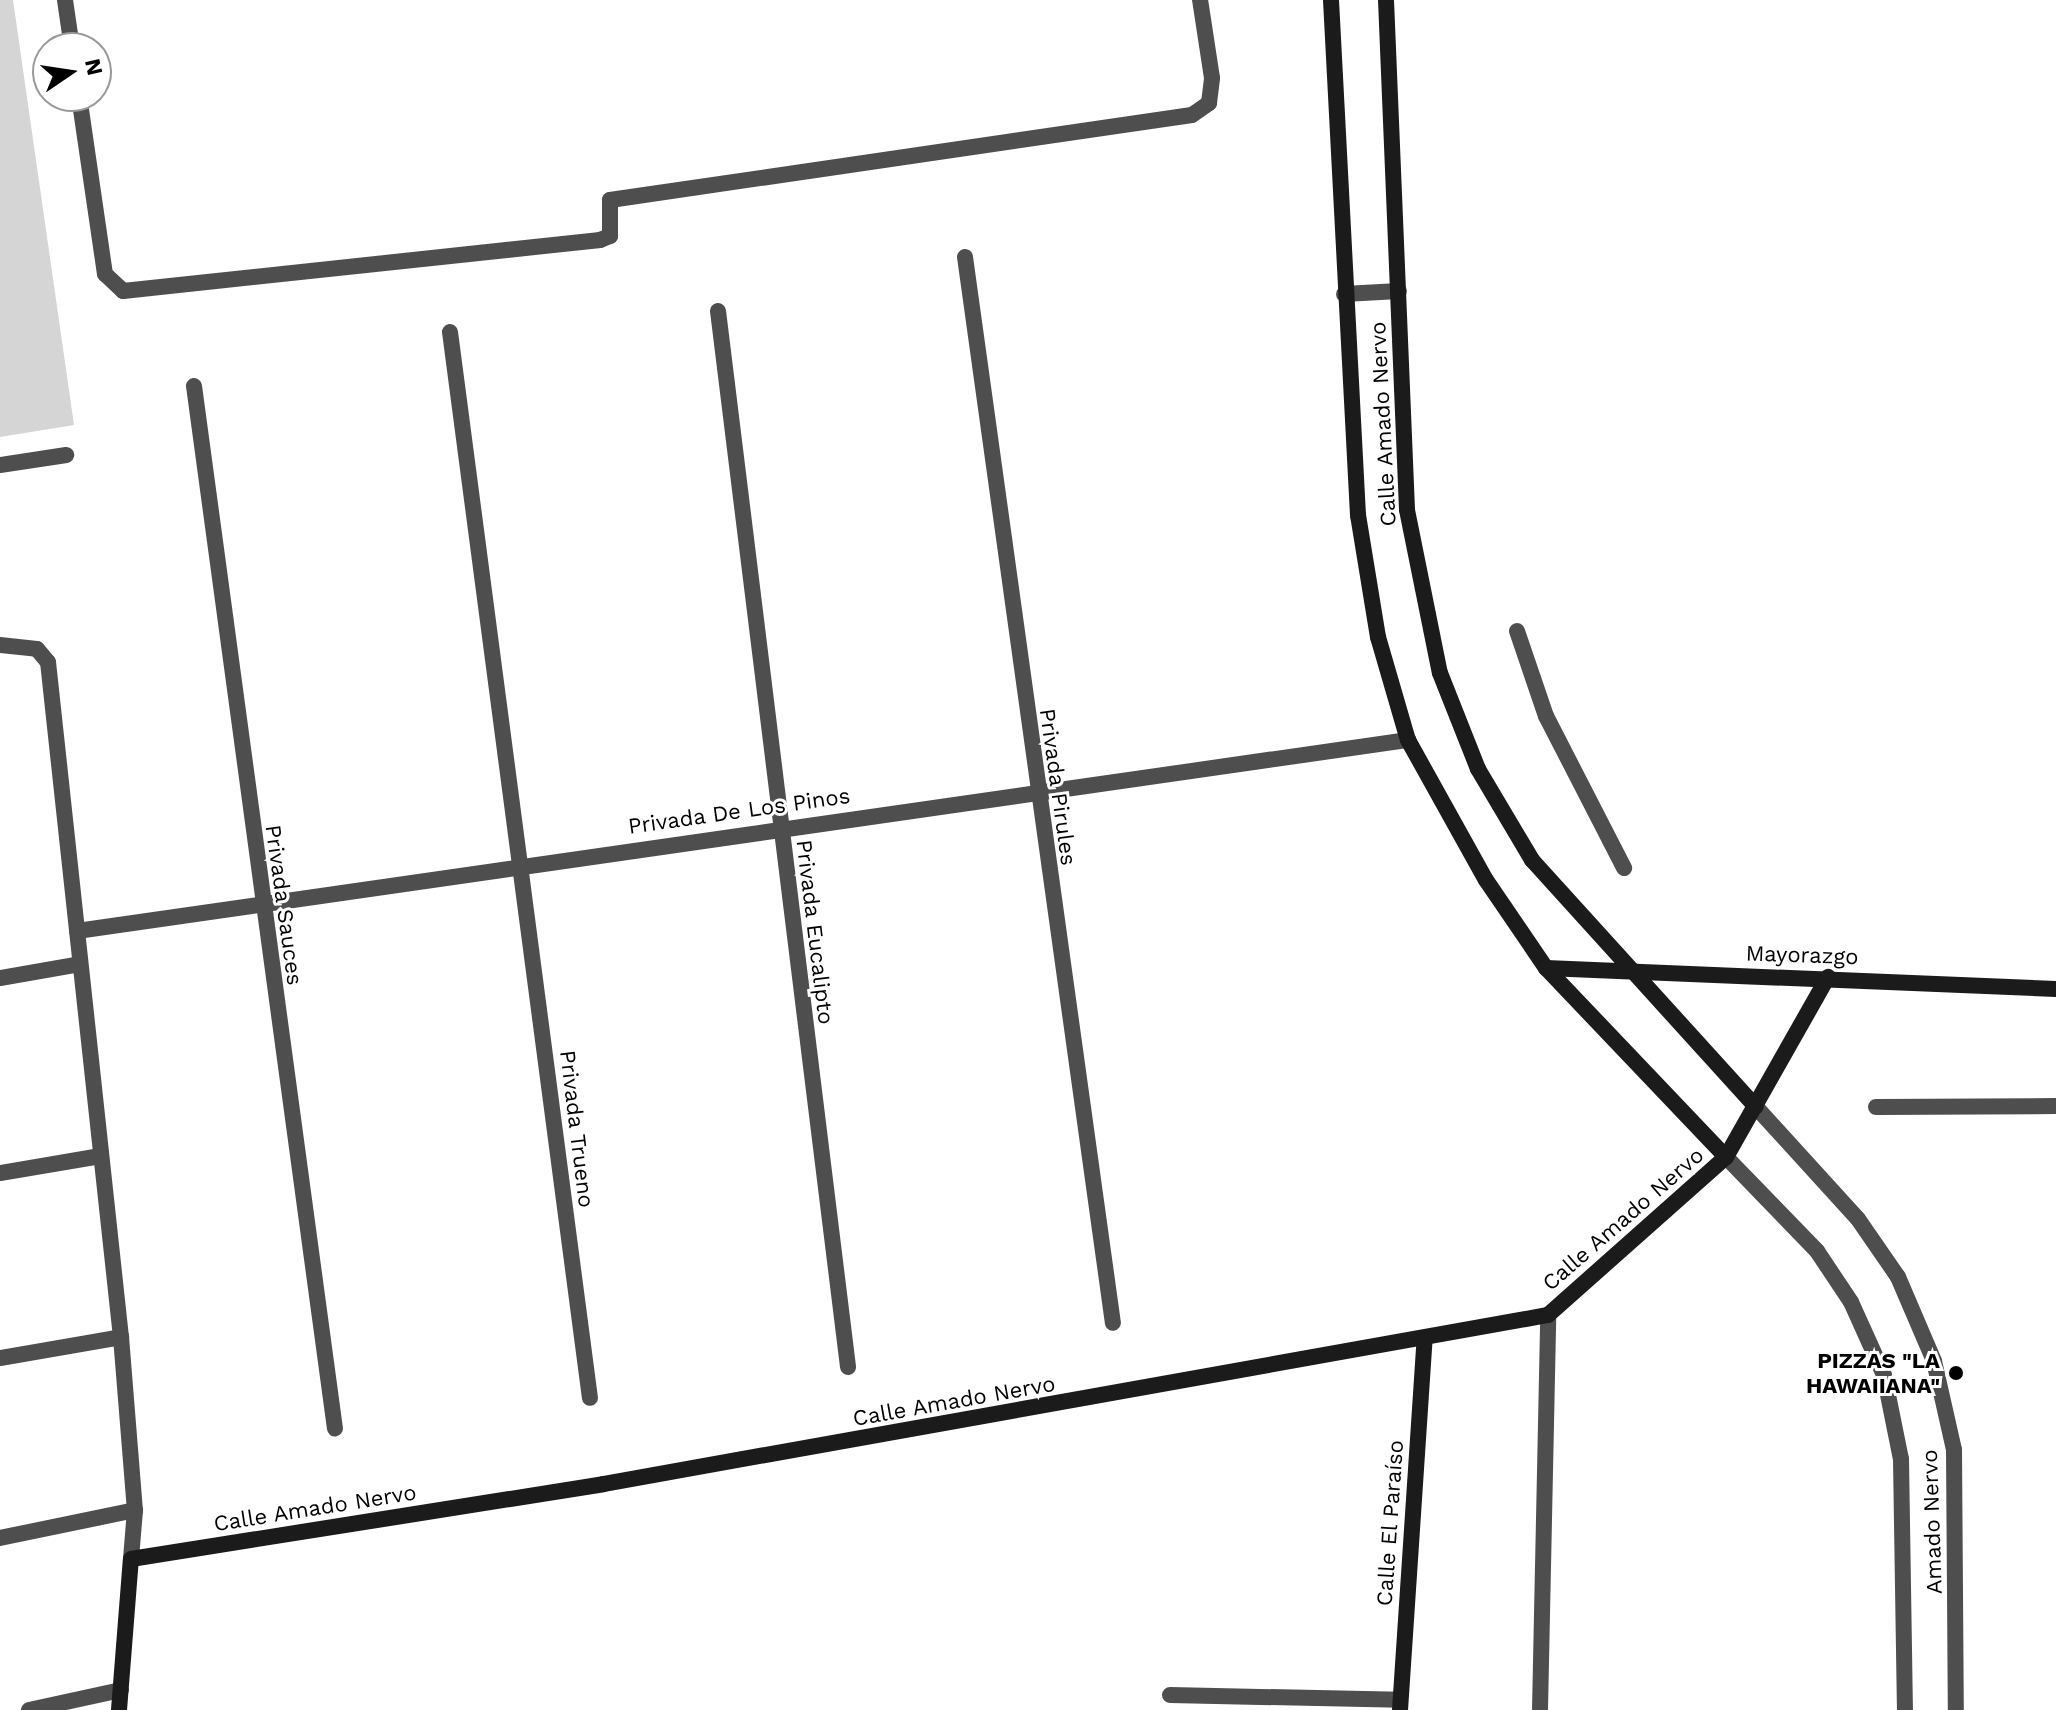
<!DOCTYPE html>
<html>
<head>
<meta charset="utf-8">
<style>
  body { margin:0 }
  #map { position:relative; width:2056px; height:1710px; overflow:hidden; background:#fff; font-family:"Work Sans",sans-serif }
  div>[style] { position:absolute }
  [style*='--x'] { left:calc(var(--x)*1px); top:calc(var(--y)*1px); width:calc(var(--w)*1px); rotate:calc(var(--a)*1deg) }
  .green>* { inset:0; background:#d5d5d5 }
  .lane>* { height:16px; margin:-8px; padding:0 8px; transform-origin:8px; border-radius:8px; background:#4e4e4e }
  .street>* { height:16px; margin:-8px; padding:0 8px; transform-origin:8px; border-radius:8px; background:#4e4e4e }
  .secondary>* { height:16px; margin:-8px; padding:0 8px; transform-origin:8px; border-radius:8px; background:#1b1b1b }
  .dots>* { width:22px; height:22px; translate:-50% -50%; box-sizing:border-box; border:4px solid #fff; border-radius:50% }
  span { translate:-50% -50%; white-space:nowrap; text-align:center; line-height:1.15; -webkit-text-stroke:6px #fff; paint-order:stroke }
  .street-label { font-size:22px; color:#000 }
  .poi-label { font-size:22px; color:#000; font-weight:700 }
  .right { translate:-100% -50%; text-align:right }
  .north { position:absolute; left:32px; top:32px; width:80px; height:80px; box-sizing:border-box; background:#fff; border:2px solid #999; border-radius:50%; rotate:77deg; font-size:22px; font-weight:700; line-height:32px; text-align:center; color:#000 }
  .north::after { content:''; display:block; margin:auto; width:28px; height:36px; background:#000; clip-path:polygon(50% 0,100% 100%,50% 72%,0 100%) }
</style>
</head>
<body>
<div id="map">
  <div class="green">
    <i style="clip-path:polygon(0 0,13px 0,74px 425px,0 437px)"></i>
  </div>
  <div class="lane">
    <i style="--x:65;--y:0;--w:49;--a:81.7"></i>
    <i style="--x:79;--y:96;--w:180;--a:81.7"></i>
    <i style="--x:105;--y:274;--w:25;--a:43"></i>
    <i style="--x:123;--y:291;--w:480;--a:-6.1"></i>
    <i style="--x:600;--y:240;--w:11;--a:-22"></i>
    <i style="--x:610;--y:236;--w:36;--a:-90"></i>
    <i style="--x:610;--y:200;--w:588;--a:-8.31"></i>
    <i style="--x:1192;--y:115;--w:21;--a:-35"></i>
    <i style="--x:1209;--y:103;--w:25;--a:-83"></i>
    <i style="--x:1212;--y:78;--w:79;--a:-98.7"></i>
    <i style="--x:1517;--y:631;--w:90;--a:71.2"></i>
    <i style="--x:1546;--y:716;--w:171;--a:62.8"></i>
    <i style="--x:1876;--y:1107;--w:180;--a:-0.3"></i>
    <i style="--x:1170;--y:1695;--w:230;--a:1.2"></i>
  </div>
  <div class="street">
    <i style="--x:965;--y:257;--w:1076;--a:82.1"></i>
    <i style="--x:1344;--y:294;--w:55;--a:-3.1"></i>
    <i style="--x:718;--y:311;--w:1064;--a:82.98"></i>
    <i style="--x:450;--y:332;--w:1075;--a:82.52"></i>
    <i style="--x:194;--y:386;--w:1052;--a:82.3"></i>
    <i style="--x:0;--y:465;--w:67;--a:-8.6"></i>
    <i style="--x:0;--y:645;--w:37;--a:6"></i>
    <i style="--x:37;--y:649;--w:17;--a:50"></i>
    <i style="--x:48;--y:662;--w:679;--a:83.83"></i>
    <i style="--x:121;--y:1337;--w:174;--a:85.4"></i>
    <i style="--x:135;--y:1510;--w:49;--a:94.7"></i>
    <i style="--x:77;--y:931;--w:1345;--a:-8.17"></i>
    <i style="--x:0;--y:978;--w:81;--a:-9.9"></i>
    <i style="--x:1756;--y:1107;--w:151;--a:47.7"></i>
    <i style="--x:1858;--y:1219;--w:70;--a:55.4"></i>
    <i style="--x:1898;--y:1277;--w:91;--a:66.8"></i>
    <i style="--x:1934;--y:1361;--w:91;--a:77.3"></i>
    <i style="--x:1954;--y:1450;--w:260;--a:89.6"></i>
    <i style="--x:1726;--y:1157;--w:131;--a:45.9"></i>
    <i style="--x:1817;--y:1251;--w:61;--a:56.3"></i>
    <i style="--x:1851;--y:1302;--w:80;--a:65.7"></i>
    <i style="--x:1884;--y:1375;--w:86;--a:78.6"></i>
    <i style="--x:1901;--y:1459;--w:251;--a:89.1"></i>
    <i style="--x:0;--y:1173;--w:102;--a:-9.6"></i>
    <i style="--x:0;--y:1358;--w:123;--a:-9.8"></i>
    <i style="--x:0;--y:1538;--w:138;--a:-11.7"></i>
    <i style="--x:29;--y:1710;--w:94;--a:-12.3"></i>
    <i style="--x:1540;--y:1710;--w:395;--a:-88.8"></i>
  </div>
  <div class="secondary">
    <i style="--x:1331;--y:0;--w:516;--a:87"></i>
    <i style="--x:1358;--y:515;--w:124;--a:80.7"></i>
    <i style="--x:1378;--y:637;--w:107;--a:73.8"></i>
    <i style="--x:1408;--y:740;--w:160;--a:60.9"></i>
    <i style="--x:1486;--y:880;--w:107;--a:55.7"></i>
    <i style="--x:1546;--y:968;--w:261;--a:46.4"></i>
    <i style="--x:1386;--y:0;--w:510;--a:87.64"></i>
    <i style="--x:1407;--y:510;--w:166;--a:78.6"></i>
    <i style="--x:1440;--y:673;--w:103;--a:68.4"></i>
    <i style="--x:1478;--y:769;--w:106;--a:59.3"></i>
    <i style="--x:1532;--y:860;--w:333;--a:47.8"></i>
    <i style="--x:1546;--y:968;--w:510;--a:2.36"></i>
    <i style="--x:119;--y:1710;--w:151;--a:-85.5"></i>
    <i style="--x:131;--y:1559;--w:478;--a:-9"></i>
    <i style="--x:603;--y:1484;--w:960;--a:-10.14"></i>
    <i style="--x:1548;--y:1315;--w:238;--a:-41.6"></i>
    <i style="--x:1726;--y:1157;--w:207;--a:-60.5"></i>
    <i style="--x:1400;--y:1710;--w:373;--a:-86.2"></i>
  </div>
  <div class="dots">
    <i style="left:1956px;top:1373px;background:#000"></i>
  </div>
  <div class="street-label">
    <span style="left:1383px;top:424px;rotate:-93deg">Calle Amado Nervo</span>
    <span style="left:1058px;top:787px;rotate:82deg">Privada Pirules</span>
    <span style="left:739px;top:811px;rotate:-8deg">Privada De Los Pinos</span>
    <span style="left:284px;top:905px;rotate:82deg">Privada Sauces</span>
    <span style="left:815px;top:932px;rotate:83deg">Privada Eucalipto</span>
    <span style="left:1802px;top:955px;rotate:2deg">Mayorazgo</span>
    <span style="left:577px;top:1129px;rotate:83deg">Privada Trueno</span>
    <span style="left:1623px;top:1219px;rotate:-41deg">Calle Amado Nervo</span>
    <span style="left:954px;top:1401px;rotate:-10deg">Calle Amado Nervo</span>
    <span style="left:315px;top:1508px;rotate:-9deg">Calle Amado Nervo</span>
    <span style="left:1932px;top:1522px;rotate:-92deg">Amado Nervo</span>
    <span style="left:1390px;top:1523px;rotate:-86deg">Calle El Paraíso</span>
  </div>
  <div class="poi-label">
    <span class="right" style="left:1940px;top:1373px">PIZZAS "LA<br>HAWAIIANA"</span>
  </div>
  <div class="north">N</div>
</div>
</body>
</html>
